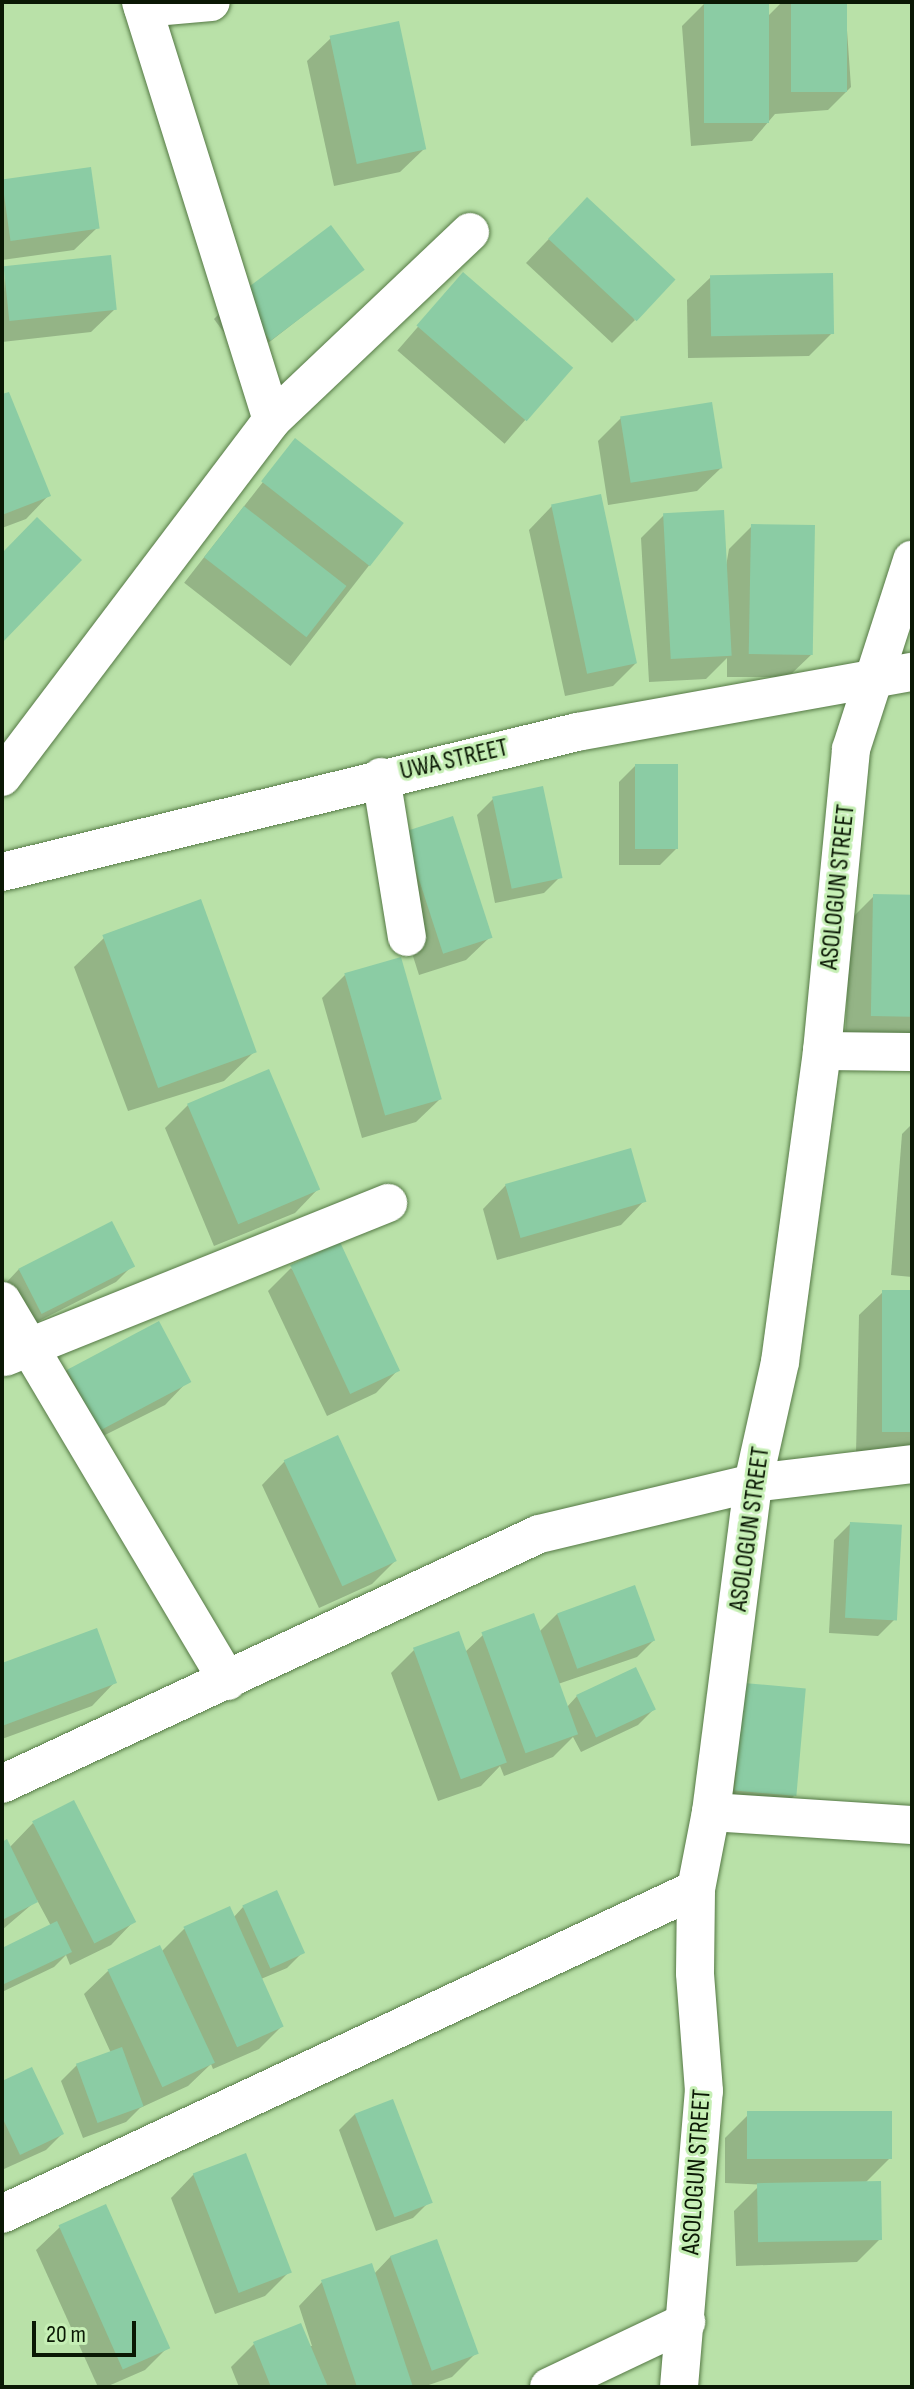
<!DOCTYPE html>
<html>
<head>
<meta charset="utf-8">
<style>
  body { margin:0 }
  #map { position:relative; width:914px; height:2389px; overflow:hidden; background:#b9e1a8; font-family:"Sofia Sans Condensed",sans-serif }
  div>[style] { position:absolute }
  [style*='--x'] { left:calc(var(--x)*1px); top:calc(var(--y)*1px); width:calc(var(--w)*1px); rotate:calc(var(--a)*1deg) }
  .shadow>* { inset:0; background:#0003; transform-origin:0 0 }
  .building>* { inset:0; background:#8bcca4; transform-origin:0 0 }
  .roads { filter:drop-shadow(0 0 2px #557945) drop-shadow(0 0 2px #557945) }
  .street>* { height:38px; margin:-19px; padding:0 19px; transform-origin:19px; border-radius:19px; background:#fff }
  span { translate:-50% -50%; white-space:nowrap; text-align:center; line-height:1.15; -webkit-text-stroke:6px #c6efb5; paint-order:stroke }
  .street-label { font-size:26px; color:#0a1804 }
  .frame { position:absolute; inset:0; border:4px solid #0a1804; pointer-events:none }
  .scale { position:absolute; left:32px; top:2321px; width:104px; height:36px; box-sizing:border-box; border:4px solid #0a1804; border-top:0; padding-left:10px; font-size:24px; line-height:28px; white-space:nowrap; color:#0a1804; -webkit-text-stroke:6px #c6efb5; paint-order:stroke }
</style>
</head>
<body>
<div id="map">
  <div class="shadow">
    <i style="clip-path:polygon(767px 2px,768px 16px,782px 2px,845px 2px,851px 87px,828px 110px,775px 114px,752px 141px,691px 146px,682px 26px,705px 3px)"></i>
    <i style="clip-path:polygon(331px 38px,424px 149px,400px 172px,334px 186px,307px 61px)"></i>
    <i style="clip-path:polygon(2px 181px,98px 227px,74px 250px,2px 260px)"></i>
    <i style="clip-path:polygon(564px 223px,635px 320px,612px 343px,526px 263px)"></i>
    <i style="clip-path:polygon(5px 268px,115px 309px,91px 332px,2px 342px)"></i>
    <i style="clip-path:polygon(362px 270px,245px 361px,214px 319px,237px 296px)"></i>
    <i style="left:463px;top:275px;width:142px;height:100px;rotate:41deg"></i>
    <i style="clip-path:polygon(711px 277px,832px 333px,809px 356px,688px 358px,687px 300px)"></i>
    <i style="clip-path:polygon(2px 397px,49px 495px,26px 519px,2px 528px)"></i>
    <i style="clip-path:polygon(621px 418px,721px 468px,697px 491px,608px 505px,598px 441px)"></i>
    <i style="left:295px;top:441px;width:135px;height:180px;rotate:38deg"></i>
    <i style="clip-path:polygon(552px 506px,636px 663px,613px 686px,565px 696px,529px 530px)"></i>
    <i style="clip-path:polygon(664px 515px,725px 572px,729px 549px,752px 526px,812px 654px,788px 677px,727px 677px,727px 658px,706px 679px,649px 682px,641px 538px)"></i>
    <i style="clip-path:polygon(635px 766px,676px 849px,660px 865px,619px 865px,619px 782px)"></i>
    <i style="clip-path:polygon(493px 799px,560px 877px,544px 893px,495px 903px,477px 815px)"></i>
    <i style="clip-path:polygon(404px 833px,490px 937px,466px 960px,419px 975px,381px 856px)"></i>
    <i style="clip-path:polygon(874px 896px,912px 897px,912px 1034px,845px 1039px,851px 919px)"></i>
    <i style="clip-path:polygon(199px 902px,254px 1052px,224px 1081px,128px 1111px,74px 967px,104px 938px)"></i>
    <i style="clip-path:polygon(345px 975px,440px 1099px,416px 1122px,362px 1138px,322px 998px)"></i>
    <i style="clip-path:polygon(189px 1104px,318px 1189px,295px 1213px,214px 1246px,165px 1128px)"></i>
    <i style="clip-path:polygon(912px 1124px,912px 1277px,891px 1275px,902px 1134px)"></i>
    <i style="clip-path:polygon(506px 1185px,644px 1201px,621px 1225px,497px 1260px,483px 1209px)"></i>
    <i style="clip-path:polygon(132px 1266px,116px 1282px,25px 1328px,4px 1285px,19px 1269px)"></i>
    <i style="clip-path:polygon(291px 1268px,399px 1369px,376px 1393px,327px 1416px,268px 1291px)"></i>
    <i style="clip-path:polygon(883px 1292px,912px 1292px,912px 1453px,856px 1454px,859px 1315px)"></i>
    <i style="clip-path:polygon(67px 1370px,188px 1381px,165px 1405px,73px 1451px,44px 1393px)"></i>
    <i style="clip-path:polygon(285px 1461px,395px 1561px,372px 1584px,319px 1608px,262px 1485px)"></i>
    <i style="clip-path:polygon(850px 1524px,894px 1620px,878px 1636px,829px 1633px,834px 1540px)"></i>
    <i style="clip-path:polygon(557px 1614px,653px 1641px,637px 1657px,558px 1684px,567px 1707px,577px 1696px,654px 1709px,638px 1725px,581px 1752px,573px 1737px,553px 1757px,504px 1776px,500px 1766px,481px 1786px,438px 1801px,391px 1673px,414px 1650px,464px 1653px,483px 1635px,539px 1632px)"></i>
    <i style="clip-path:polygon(2px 1665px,115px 1682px,92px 1706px,2px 1739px)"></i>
    <i style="clip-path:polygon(722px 1708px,794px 1796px,771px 1819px,712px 1814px)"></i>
    <i style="clip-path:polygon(33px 1823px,134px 1921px,111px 1945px,70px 1965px,66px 1955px,54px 1967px,2px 1992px,2px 1950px,51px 1926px,37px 1900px,2px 1930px,2px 1844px,9px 1848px)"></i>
    <i style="clip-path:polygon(243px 1907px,303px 1952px,287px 1968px,261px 1979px,282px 2026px,259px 2049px,213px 2069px,211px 2064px,188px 2086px,140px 2108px,126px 2122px,83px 2138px,61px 2081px,77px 2065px,111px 2053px,84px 1994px,108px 1971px,159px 1948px,161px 1952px,184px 1929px,233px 1918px)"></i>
    <i style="clip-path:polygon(2px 2083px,62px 2134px,46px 2150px,4px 2169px)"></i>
    <i style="clip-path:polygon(355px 2114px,429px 2202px,413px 2218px,376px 2231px,339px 2130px)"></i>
    <i style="clip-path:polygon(748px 2115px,890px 2158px,864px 2184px,880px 2239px,857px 2262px,736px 2266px,734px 2211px,758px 2187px,793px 2186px,725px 2183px,725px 2138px)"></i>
    <i style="clip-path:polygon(194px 2174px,288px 2273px,265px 2296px,215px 2314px,171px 2198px)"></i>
    <i style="clip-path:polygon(60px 2227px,168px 2347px,145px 2370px,106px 2387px,98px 2387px,36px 2250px)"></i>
    <i style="clip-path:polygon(391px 2256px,475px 2354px,452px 2377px,423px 2387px,239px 2387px,231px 2367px,254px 2344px,312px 2346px,299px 2306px,322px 2282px,374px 2274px)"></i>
  </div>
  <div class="building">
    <i style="left:704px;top:2px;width:65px;height:121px"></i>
    <i style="left:791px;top:2px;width:56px;height:90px"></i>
    <i style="left:399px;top:21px;width:131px;height:71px;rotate:78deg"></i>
    <i style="left:91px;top:167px;width:62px;height:90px;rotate:82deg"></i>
    <i style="left:587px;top:197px;width:121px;height:57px;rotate:43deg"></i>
    <i style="left:331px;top:225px;width:56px;height:118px;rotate:53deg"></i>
    <i style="left:111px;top:255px;width:55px;height:108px;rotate:84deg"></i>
    <i style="left:463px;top:272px;width:146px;height:71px;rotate:41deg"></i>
    <i style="left:833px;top:273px;width:61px;height:123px;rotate:89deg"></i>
    <i style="clip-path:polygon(9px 392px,51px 496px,2px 515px,2px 394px)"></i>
    <i style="left:712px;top:402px;width:67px;height:93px;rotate:81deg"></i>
    <i style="left:295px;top:438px;width:138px;height:55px;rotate:38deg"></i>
    <i style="left:601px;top:494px;width:173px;height:51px;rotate:78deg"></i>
    <i style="left:244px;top:506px;width:130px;height:65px;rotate:38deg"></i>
    <i style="left:724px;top:510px;width:146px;height:61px;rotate:87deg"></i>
    <i style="clip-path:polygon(37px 517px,82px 560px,2px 643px,2px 553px)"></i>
    <i style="left:751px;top:524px;width:64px;height:130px;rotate:1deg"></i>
    <i style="left:635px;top:764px;width:43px;height:85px"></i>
    <i style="left:543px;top:786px;width:94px;height:52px;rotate:78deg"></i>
    <i style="left:453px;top:816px;width:128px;height:52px;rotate:72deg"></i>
    <i style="left:873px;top:894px;width:39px;height:122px;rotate:1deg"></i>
    <i style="left:201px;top:899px;width:163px;height:105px;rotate:70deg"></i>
    <i style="left:401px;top:957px;width:148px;height:59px;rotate:74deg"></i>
    <i style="left:269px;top:1069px;width:131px;height:89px;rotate:67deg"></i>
    <i style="left:631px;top:1148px;width:56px;height:131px;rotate:74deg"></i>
    <i style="left:112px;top:1221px;width:51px;height:105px;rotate:63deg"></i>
    <i style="left:340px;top:1242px;width:142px;height:55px;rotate:65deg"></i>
    <i style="left:882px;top:1290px;width:30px;height:142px"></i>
    <i style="left:159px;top:1321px;width:69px;height:104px;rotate:62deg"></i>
    <i style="left:338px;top:1435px;width:139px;height:60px;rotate:65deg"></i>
    <i style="left:850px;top:1522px;width:52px;height:96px;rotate:3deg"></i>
    <i style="left:635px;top:1585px;width:59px;height:83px;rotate:70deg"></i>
    <i style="left:534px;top:1613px;width:129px;height:56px;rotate:70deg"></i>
    <i style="clip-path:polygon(97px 1628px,117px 1683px,2px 1726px,2px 1663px)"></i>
    <i style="left:459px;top:1631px;width:140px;height:49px;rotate:70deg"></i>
    <i style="left:636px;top:1667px;width:47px;height:66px;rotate:65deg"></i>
    <i style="left:744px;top:1683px;width:62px;height:108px;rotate:5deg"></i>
    <i style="left:74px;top:1800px;width:137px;height:47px;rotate:63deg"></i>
    <i style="clip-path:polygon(7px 1839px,38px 1902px,2px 1920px,2px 1842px)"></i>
    <i style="left:277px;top:1890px;width:69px;height:38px;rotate:66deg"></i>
    <i style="left:230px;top:1906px;width:132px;height:51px;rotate:66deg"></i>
    <i style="clip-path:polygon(57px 1921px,72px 1952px,2px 1985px,2px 1948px)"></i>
    <i style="left:160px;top:1945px;width:130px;height:58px;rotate:65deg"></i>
    <i style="left:122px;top:2047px;width:63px;height:49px;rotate:70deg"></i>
    <i style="clip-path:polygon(32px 2067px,64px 2134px,20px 2155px,2px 2117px,2px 2081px)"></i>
    <i style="left:393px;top:2099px;width:111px;height:41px;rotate:69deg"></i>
    <i style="left:892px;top:2111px;width:48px;height:145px;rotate:90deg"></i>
    <i style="left:246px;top:2153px;width:128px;height:57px;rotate:69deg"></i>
    <i style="left:881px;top:2181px;width:59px;height:124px;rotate:89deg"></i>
    <i style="left:106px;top:2204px;width:158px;height:52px;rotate:66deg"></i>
    <i style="left:437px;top:2239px;width:122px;height:50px;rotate:70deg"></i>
    <i style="clip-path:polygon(372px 2263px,413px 2387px,357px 2387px,321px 2280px)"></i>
    <i style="clip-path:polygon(301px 2323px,328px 2387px,271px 2387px,253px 2342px)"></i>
  </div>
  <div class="roads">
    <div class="street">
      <i style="--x:141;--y:2;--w:438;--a:72.6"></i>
      <i style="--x:143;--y:8;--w:68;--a:-5"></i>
      <i style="--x:2;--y:777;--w:448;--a:-52.9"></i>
      <i style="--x:272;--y:420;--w:273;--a:-43.5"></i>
      <i style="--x:381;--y:777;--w:162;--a:80.8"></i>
      <i style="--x:2;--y:872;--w:592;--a:-13.68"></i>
      <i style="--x:577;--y:732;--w:340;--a:-10.2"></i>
      <i style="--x:822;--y:1051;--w:90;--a:0.6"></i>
      <i style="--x:2;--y:1301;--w:442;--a:59.3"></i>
      <i style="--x:5;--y:1357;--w:413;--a:-21.9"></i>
      <i style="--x:2;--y:1784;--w:592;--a:-24.96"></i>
      <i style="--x:539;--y:1534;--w:220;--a:-13.4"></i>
      <i style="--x:753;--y:1483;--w:160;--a:-6.8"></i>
      <i style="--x:711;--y:1812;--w:201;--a:3.7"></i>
      <i style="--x:2;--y:2214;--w:766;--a:-25.09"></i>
      <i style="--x:549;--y:2387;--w:152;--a:-25.4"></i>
      <i style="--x:679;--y:2387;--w:297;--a:-85.2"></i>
      <i style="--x:704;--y:2091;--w:118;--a:-94.4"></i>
      <i style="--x:695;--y:1973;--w:84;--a:-89.3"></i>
      <i style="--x:696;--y:1889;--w:78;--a:-79"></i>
      <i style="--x:711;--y:1812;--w:332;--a:-82.7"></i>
      <i style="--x:753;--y:1483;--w:124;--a:-77.4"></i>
      <i style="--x:780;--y:1362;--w:314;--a:-82.3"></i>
      <i style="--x:822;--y:1051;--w:303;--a:-84.5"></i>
      <i style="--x:851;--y:749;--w:199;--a:-72.1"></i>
    </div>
  </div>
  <div class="street-label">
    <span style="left:454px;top:760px;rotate:-13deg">UWA STREET</span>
    <span style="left:838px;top:887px;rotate:-84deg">ASOLOGUN STREET</span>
    <span style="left:750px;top:1529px;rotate:-82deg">ASOLOGUN STREET</span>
    <span style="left:697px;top:2172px;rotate:-86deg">ASOLOGUN STREET</span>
  </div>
  <div class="frame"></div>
  <div class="scale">20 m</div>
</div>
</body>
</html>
